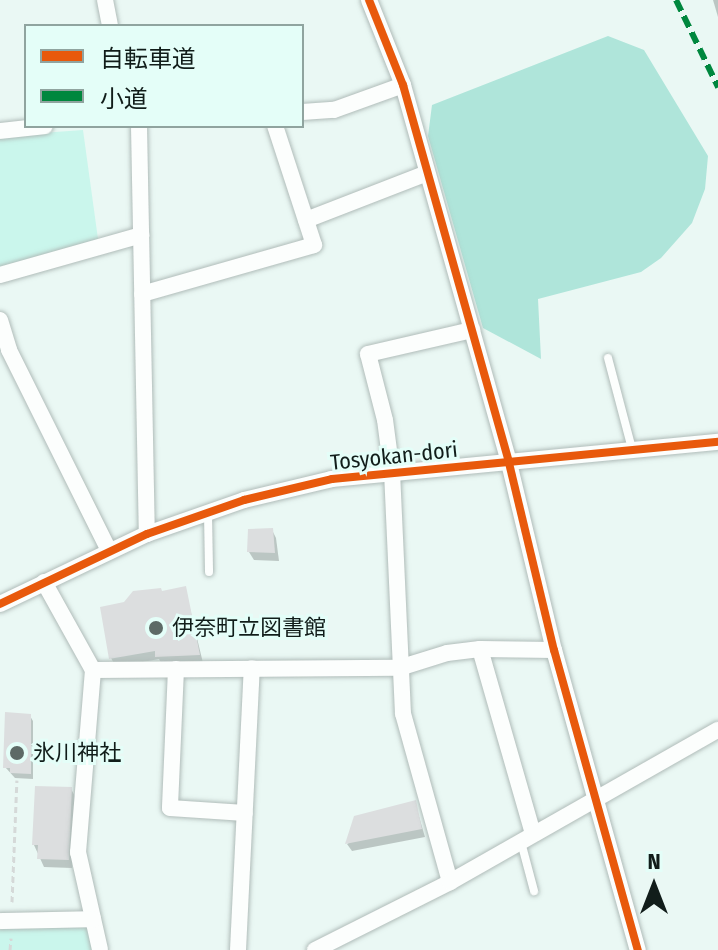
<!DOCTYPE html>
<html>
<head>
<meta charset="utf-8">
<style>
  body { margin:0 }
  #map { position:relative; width:718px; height:950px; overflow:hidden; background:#eaf8f4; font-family:"Fira Sans Condensed","Noto Sans JP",sans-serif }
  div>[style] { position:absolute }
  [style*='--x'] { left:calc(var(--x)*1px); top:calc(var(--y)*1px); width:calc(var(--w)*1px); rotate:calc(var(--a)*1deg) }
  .green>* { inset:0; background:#caf6ec }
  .forest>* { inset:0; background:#afe5da }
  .shadow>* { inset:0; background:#0003 }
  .building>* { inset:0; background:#dcdedf }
  .path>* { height:3px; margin-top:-1.5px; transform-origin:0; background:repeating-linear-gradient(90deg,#d5d9d8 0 6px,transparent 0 10px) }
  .roads { filter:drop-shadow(0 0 2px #b0bcb9) drop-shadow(0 0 2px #b0bcb9) }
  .service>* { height:8px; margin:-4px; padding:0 4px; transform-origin:4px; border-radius:4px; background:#fcfefd }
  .minor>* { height:16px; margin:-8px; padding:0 8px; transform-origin:8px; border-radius:8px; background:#fcfefd }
  .quiet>* { height:6px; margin-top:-3px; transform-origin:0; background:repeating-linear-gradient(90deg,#00873e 0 12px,transparent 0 18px) }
  .cycleway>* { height:8px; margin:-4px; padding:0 4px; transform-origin:4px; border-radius:4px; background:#e8590c }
  .dots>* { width:22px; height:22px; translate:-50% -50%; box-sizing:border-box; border:4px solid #e4fef8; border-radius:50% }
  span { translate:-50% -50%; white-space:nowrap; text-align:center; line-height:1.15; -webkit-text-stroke:6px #e4fef8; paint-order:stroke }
  .street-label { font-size:22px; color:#111d1a }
  .poi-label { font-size:22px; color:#111d1a }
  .left { translate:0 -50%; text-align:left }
  .legend { position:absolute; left:24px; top:24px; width:280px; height:104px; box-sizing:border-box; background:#e4fef8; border:2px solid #90a49f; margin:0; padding:10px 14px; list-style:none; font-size:24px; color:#111d1a }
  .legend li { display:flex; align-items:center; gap:16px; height:40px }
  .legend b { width:40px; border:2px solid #90a49f }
  .north { position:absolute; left:614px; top:846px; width:80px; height:80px; -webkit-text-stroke:6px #e4fef8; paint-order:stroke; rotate:0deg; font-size:22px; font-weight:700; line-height:32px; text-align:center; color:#111d1a }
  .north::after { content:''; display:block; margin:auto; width:28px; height:36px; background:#111d1a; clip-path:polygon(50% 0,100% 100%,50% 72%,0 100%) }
</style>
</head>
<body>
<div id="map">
  <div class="green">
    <i style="clip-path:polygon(83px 130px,98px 239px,0 269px,0 136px)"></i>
    <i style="clip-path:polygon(90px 921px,95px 950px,0 950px,0 924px)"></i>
  </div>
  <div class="forest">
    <i style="clip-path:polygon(608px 36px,644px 50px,708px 156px,705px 189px,692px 223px,661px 258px,641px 272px,538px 299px,541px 359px,483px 328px,428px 136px,432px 105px)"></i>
  </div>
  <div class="shadow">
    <i style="clip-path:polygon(713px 0,718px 0,718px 17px)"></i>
    <i style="clip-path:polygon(272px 530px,276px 538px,279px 561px,254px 560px,249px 552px)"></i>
    <i style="clip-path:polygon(185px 588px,203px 663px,162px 665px,159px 659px,116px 667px,111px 658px,162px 593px)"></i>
    <i style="clip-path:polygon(30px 716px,33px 721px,33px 779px,15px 778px,5px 767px)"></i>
    <i style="clip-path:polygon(71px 789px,76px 798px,72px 868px,44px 867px,34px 845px)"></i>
    <i style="clip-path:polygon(415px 803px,425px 837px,352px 851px,347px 844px)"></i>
  </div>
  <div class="building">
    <i style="clip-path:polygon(273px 528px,275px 553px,247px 552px,248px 529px)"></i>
    <i style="clip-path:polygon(186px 586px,200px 655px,155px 657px,155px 651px,109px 659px,100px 607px,124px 602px,133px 591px,161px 588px,162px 591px)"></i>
    <i style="clip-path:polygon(5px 712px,31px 714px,31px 774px,10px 773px,10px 768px,3px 768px)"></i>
    <i style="clip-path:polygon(35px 786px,72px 787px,69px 860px,37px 859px,38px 845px,32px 845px)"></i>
    <i style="clip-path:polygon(416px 800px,422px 829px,345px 844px,354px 816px)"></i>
  </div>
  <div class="path">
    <i style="--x:12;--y:902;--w:122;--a:-87.7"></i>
    <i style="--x:10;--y:950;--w:12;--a:-85"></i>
  </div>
  <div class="roads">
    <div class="service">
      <i style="--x:608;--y:358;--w:94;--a:75.2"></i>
      <i style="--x:208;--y:513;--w:59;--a:89"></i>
      <i style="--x:521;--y:842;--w:51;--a:75.1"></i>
    </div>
    <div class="minor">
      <i style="--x:105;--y:0;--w:26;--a:79"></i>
      <i style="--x:369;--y:0;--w:92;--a:68.2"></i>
      <i style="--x:403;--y:85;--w:393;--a:74.3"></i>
      <i style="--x:509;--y:463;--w:192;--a:76.5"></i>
      <i style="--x:554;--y:650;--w:312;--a:74.4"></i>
      <i style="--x:302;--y:112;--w:32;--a:-4"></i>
      <i style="--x:334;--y:110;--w:73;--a:-19.9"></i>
      <i style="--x:139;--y:126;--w:408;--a:88.9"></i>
      <i style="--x:0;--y:131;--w:45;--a:-6.3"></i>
      <i style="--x:306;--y:220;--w:130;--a:-21.2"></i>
      <i style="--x:0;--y:275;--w:147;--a:-15.8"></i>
      <i style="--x:142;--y:294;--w:179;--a:-15.9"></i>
      <i style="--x:314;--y:245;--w:125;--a:-108.1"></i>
      <i style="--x:0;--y:320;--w:31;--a:73"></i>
      <i style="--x:9;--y:350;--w:225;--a:63.5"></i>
      <i style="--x:44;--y:582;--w:101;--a:60.9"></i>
      <i style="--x:93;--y:670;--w:183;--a:94.7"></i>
      <i style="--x:78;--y:852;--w:100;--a:77.3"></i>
      <i style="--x:0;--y:604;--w:163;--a:-25.5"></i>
      <i style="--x:147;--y:534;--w:103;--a:-19.3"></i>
      <i style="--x:244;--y:500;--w:90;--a:-13.4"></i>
      <i style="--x:332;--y:479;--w:388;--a:-5.5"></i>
      <i style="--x:480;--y:649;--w:192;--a:74"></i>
      <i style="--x:176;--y:669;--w:139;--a:92.5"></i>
      <i style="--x:170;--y:808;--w:75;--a:3.8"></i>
      <i style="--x:93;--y:670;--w:306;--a:-0.4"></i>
      <i style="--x:399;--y:668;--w:50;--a:-17.4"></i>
      <i style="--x:447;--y:653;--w:33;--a:-7"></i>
      <i style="--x:480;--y:649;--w:74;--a:0.8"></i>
      <i style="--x:450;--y:882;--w:174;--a:-105.6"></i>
      <i style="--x:403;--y:714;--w:241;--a:-92.6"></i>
      <i style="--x:392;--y:473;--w:53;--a:-97.5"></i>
      <i style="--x:385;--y:420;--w:68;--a:-104.4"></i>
      <i style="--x:368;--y:354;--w:107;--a:-13"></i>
      <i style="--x:0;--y:921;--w:93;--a:-1.2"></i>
      <i style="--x:238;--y:950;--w:282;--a:-87.2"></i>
      <i style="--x:315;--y:950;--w:151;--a:-26.7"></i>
      <i style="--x:450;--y:882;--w:308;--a:-29.6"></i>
    </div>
  </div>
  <div class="quiet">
    <i style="--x:676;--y:0;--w:97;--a:64.2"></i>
  </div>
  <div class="cycleway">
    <i style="--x:369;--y:0;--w:92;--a:68.2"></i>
    <i style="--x:403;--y:85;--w:393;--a:74.3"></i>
    <i style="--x:509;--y:463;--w:192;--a:76.5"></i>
    <i style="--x:554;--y:650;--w:312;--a:74.4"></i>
    <i style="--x:0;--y:604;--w:163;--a:-25.5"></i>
    <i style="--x:147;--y:534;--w:103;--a:-19.3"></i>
    <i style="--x:244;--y:500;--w:90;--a:-13.4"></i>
    <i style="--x:332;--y:479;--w:388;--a:-5.5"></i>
  </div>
  <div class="dots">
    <i style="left:156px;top:628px;background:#5d6a66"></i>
    <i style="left:17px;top:753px;background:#5d6a66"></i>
  </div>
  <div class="street-label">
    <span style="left:394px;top:456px;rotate:-6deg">Tosyokan-dori</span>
  </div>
  <div class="poi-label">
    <span class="left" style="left:172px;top:628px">伊奈町立図書館</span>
    <span class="left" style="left:33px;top:753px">氷川神社</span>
  </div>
  <ul class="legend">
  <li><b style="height:10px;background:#e8590c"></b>自転車道</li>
  <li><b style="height:10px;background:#00873e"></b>小道</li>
  </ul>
  <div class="north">N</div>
</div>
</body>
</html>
